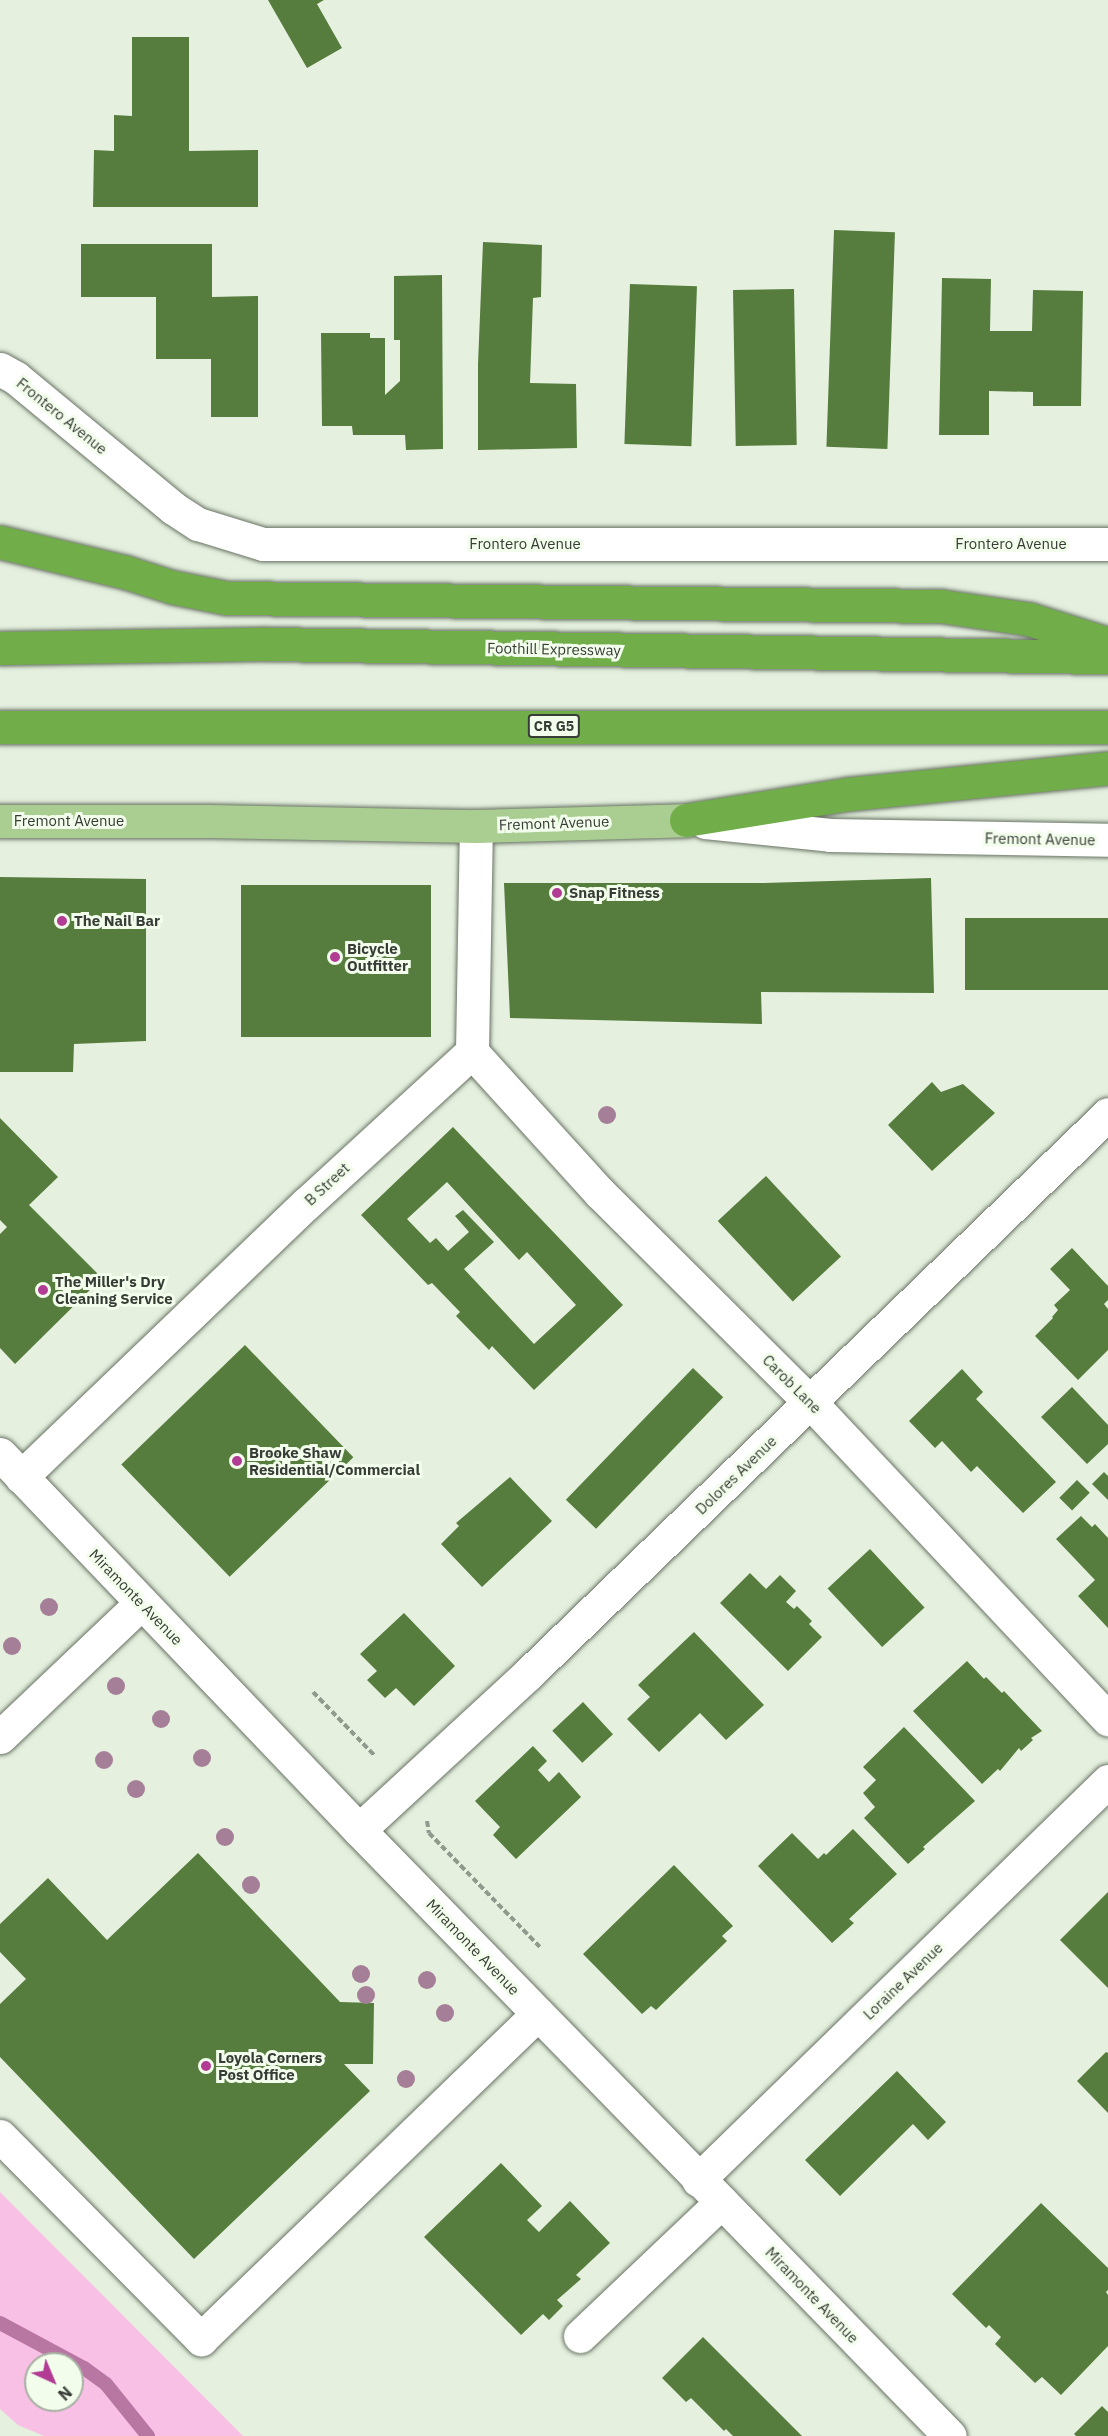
<!DOCTYPE html>
<html>
<head>
<meta charset="utf-8">
<style>
  body { margin:0 }
  #map { position:relative; width:1108px; height:2436px; overflow:hidden; background:#e5f0df; font-family:"IBM Plex Sans",sans-serif }
  div>[style] { position:absolute }
  [style*='--x'] { left:calc(var(--x)*1px); top:calc(var(--y)*1px); width:calc(var(--w)*1px); rotate:calc(var(--a)*1deg) }
  .green>* { inset:0; background:#f8c0e5 }
  .stream>* { height:14px; margin:-7px; padding:0 7px; transform-origin:7px; border-radius:7px; background:#b876a3 }
  .building>* { inset:0; background:#567d3e; transform-origin:0 0 }
  .path>* { height:4px; margin-top:-2px; transform-origin:0; background:repeating-linear-gradient(90deg,#91998d 0 6px,transparent 0 9px) }
  .roads { filter:drop-shadow(0 0 2px #697364) drop-shadow(0 0 2px #697364) }
  .minor>* { height:33px; margin:-16.5px; padding:0 16.5px; transform-origin:16.5px; border-radius:16.5px; background:#fff }
  .major>* { height:33px; margin:-16.5px; padding:0 16.5px; transform-origin:16.5px; border-radius:16.5px; background:#aace92 }
  .highway>* { height:33px; margin:-16.5px; padding:0 16.5px; transform-origin:16.5px; border-radius:16.5px; background:#71ae49 }
  .trees>* { width:18px; height:18px; margin:-9px; border-radius:50%; background:#a57f98 }
  .dots>* { width:16px; height:16px; translate:-50% -50%; box-sizing:border-box; border:3px solid #f2fdec; border-radius:50% }
  span { translate:-50% -50%; white-space:nowrap; text-align:center; line-height:1.15; -webkit-text-stroke:6px #f2fdec; paint-order:stroke }
  .shield-label span { padding:2px 4px; background:#f2fdec; border:2px solid; border-radius:4px; -webkit-text-stroke-width:0 }
  .shield-label { font-size:14px; color:#383c36; font-weight:700 }
  .street-label { font-size:15px; color:#383c36 }
  .poi-label { font-size:15px; color:#383c36; font-weight:700 }
  .left { translate:0 -50%; text-align:left }
  .north { position:absolute; left:24px; top:2352px; width:60px; height:60px; box-sizing:border-box; background:#f2fdec; border:2px solid #a8b0a3; border-radius:50%; rotate:136deg; font-size:16px; font-weight:700; line-height:24px; text-align:center; color:#383c36 }
  .north::after { content:''; display:block; margin:auto; width:21px; height:27px; background:#b23c94; clip-path:polygon(50% 0,100% 100%,50% 72%,0 100%) }
</style>
</head>
<body>
<div id="map">
  <div class="green">
    <i style="clip-path:polygon(evenodd,0 2192px,243px 2436px,44px 2436px,18px 2425px,0 2409px,0 2192px,36px 2364px,72px 2364px,72px 2400px,36px 2400px,36px 2364px)"></i>
  </div>
  <div class="stream">
    <i style="--x:0;--y:2323;--w:95;--a:28.2"></i>
    <i style="--x:84;--y:2368;--w:27;--a:36"></i>
    <i style="--x:106;--y:2384;--w:67;--a:51.1"></i>
  </div>
  <div class="building">
    <i style="clip-path:polygon(268px 0,324px 0,317px 4px,342px 48px,307px 68px)"></i>
    <i style="clip-path:polygon(132px 37px,189px 37px,189px 151px,258px 150px,258px 207px,93px 207px,94px 150px,114px 151px,114px 115px,132px 116px)"></i>
    <i style="left:834px;top:230px;width:61px;height:217px;rotate:2deg"></i>
    <i style="clip-path:polygon(483px 242px,542px 245px,541px 297px,533px 298px,530px 383px,576px 384px,577px 448px,478px 450px,478px 364px)"></i>
    <i style="clip-path:polygon(81px 244px,212px 244px,212px 297px,258px 296px,258px 417px,211px 417px,211px 359px,156px 359px,156px 297px,81px 297px)"></i>
    <i style="clip-path:polygon(442px 275px,443px 449px,406px 450px,405px 435px,353px 435px,352px 426px,322px 426px,321px 333px,370px 333px,370px 338px,385px 338px,385px 395px,400px 381px,400px 340px,394px 340px,394px 276px)"></i>
    <i style="clip-path:polygon(942px 278px,991px 279px,990px 331px,1032px 331px,1033px 290px,1083px 291px,1081px 406px,1033px 406px,1033px 392px,989px 391px,989px 435px,939px 435px)"></i>
    <i style="left:630px;top:284px;width:67px;height:160px;rotate:2deg"></i>
    <i style="left:794px;top:289px;width:156px;height:61px;rotate:89deg"></i>
    <i style="clip-path:polygon(0 877px,146px 879px,146px 1041px,74px 1044px,73px 1072px,0 1072px)"></i>
    <i style="clip-path:polygon(931px 878px,934px 993px,761px 992px,762px 1024px,510px 1018px,504px 883px,764px 883px)"></i>
    <i style="left:241px;top:885px;width:190px;height:152px"></i>
    <i style="left:1108px;top:918px;width:72px;height:143px;rotate:90deg"></i>
    <i style="clip-path:polygon(932px 1082px,941px 1092px,963px 1084px,995px 1113px,932px 1171px,888px 1125px)"></i>
    <i style="clip-path:polygon(0 1118px,58px 1177px,29px 1205px,102px 1278px,15px 1364px,0 1348px,0 1234px,7px 1227px,0 1220px)"></i>
    <i style="clip-path:polygon(evenodd,453px 1127px,623px 1305px,534px 1390px,492px 1346px,489px 1350px,456px 1316px,460px 1312px,432px 1283px,428px 1285px,361px 1215px,453px 1127px,447px 1182px,519px 1260px,527px 1252px,576px 1305px,534px 1344px,464px 1269px,494px 1242px,463px 1210px,455px 1216px,469px 1232px,448px 1251px,436px 1238px,430px 1243px,407px 1219px,447px 1182px)"></i>
    <i style="left:766px;top:1176px;width:110px;height:66px;rotate:47deg"></i>
    <i style="clip-path:polygon(1072px 1248px,1108px 1286px,1108px 1300px,1104px 1304px,1108px 1309px,1108px 1350px,1078px 1380px,1035px 1336px,1053px 1318px,1052px 1317px,1058px 1310px,1054px 1305px,1070px 1290px,1050px 1269px)"></i>
    <i style="left:245px;top:1345px;width:156px;height:172px;rotate:46deg"></i>
    <i style="left:693px;top:1368px;width:42px;height:183px;rotate:44deg"></i>
    <i style="clip-path:polygon(962px 1369px,983px 1392px,976px 1399px,1056px 1482px,1023px 1513px,977px 1466px,971px 1472px,942px 1441px,935px 1448px,909px 1421px)"></i>
    <i style="clip-path:polygon(1072px 1387px,1108px 1425px,1108px 1444px,1087px 1464px,1041px 1417px)"></i>
    <i style="clip-path:polygon(1104px 1472px,1108px 1476px,1108px 1500px,1092px 1484px)"></i>
    <i style="clip-path:polygon(510px 1477px,552px 1521px,482px 1587px,441px 1544px,459px 1526px,456px 1523px)"></i>
    <i style="left:1077px;top:1480px;width:18px;height:25px;rotate:45deg"></i>
    <i style="clip-path:polygon(1081px 1516px,1092px 1527px,1095px 1524px,1108px 1538px,1108px 1628px,1078px 1596px,1095px 1580px,1056px 1539px)"></i>
    <i style="left:870px;top:1549px;width:80px;height:58px;rotate:47deg"></i>
    <i style="clip-path:polygon(750px 1573px,766px 1589px,780px 1575px,796px 1591px,786px 1602px,794px 1609px,797px 1606px,812px 1621px,809px 1624px,822px 1637px,788px 1671px,720px 1603px)"></i>
    <i style="clip-path:polygon(404px 1613px,455px 1666px,414px 1706px,396px 1688px,385px 1698px,367px 1680px,377px 1671px,360px 1654px)"></i>
    <i style="clip-path:polygon(694px 1632px,764px 1705px,726px 1740px,700px 1713px,659px 1752px,627px 1719px,650px 1697px,638px 1685px)"></i>
    <i style="clip-path:polygon(967px 1661px,984px 1679px,986px 1677px,1002px 1693px,1004px 1691px,1042px 1731px,1031px 1738px,1033px 1740px,1021px 1751px,1019px 1748px,1000px 1771px,998px 1769px,982px 1784px,913px 1711px)"></i>
    <i style="left:583px;top:1702px;width:44px;height:42px;rotate:47deg"></i>
    <i style="clip-path:polygon(904px 1727px,975px 1801px,923px 1847px,925px 1849px,908px 1864px,864px 1818px,875px 1807px,863px 1793px,876px 1780px,863px 1767px)"></i>
    <i style="clip-path:polygon(533px 1746px,547px 1761px,538px 1770px,549px 1782px,559px 1772px,581px 1797px,516px 1859px,493px 1835px,500px 1827px,475px 1801px)"></i>
    <i style="clip-path:polygon(853px 1829px,897px 1874px,849px 1919px,854px 1923px,832px 1943px,758px 1866px,792px 1833px,818px 1859px,824px 1853px,826px 1855px)"></i>
    <i style="clip-path:polygon(198px 1853px,340px 2002px,374px 2003px,373px 2064px,344px 2064px,370px 2091px,194px 2259px,0 2057px,0 2004px,26px 1979px,0 1952px,0 1924px,48px 1878px,107px 1940px)"></i>
    <i style="clip-path:polygon(674px 1865px,733px 1926px,722px 1936px,727px 1941px,656px 2010px,651px 2006px,642px 2014px,583px 1954px)"></i>
    <i style="clip-path:polygon(1108px 1892px,1108px 1988px,1060px 1940px)"></i>
    <i style="clip-path:polygon(1106px 2052px,1108px 2053px,1108px 2113px,1077px 2081px)"></i>
    <i style="clip-path:polygon(897px 2071px,946px 2122px,928px 2140px,913px 2124px,840px 2196px,805px 2160px)"></i>
    <i style="clip-path:polygon(501px 2163px,542px 2206px,527px 2220px,539px 2232px,570px 2201px,610px 2243px,576px 2275px,581px 2279px,557px 2300px,563px 2306px,549px 2320px,543px 2314px,521px 2335px,424px 2237px)"></i>
    <i style="clip-path:polygon(1041px 2203px,1108px 2268px,1108px 2290px,1106px 2292px,1108px 2295px,1108px 2346px,1061px 2395px,1042px 2377px,1035px 2383px,995px 2344px,1001px 2337px,989px 2325px,986px 2328px,952px 2294px)"></i>
    <i style="clip-path:polygon(703px 2337px,802px 2436px,733px 2436px,726px 2429px,724px 2431px,691px 2398px,686px 2402px,662px 2378px)"></i>
    <i style="clip-path:polygon(1102px 2406px,1108px 2412px,1108px 2436px,1076px 2436px,1074px 2434px)"></i>
  </div>
  <div class="path">
    <i style="--x:313;--y:1692;--w:89;--a:45.9"></i>
    <i style="--x:427;--y:1821;--w:12;--a:81"></i>
    <i style="--x:429;--y:1833;--w:161;--a:45.8"></i>
  </div>
  <div class="roads">
    <div class="minor">
      <i style="--x:0;--y:369;--w:18;--a:29"></i>
      <i style="--x:16;--y:378;--w:204;--a:39.6"></i>
      <i style="--x:173;--y:508;--w:30;--a:33"></i>
      <i style="--x:198;--y:524;--w:68;--a:17.1"></i>
      <i style="--x:263;--y:544;--w:845;--a:0"></i>
      <i style="--x:705;--y:822;--w:126;--a:5.9"></i>
      <i style="--x:830;--y:835;--w:278;--a:1"></i>
      <i style="--x:472;--y:1052;--w:190;--a:47.8"></i>
      <i style="--x:600;--y:1193;--w:298;--a:44.9"></i>
      <i style="--x:811;--y:1403;--w:434;--a:46.8"></i>
      <i style="--x:0;--y:1454;--w:520;--a:46.32"></i>
      <i style="--x:359;--y:1830;--w:846;--a:45.72"></i>
      <i style="--x:21;--y:1477;--w:396;--a:-43.8"></i>
      <i style="--x:307;--y:1203;--w:224;--a:-42.5"></i>
      <i style="--x:472;--y:1052;--w:226;--a:-89"></i>
      <i style="--x:0;--y:1737;--w:195;--a:-43.5"></i>
      <i style="--x:359;--y:1830;--w:230;--a:-42.7"></i>
      <i style="--x:528;--y:1674;--w:806;--a:-43.99"></i>
      <i style="--x:0;--y:2136;--w:286;--a:45.3"></i>
      <i style="--x:201;--y:2339;--w:468;--a:-44"></i>
      <i style="--x:698;--y:2180;--w:572;--a:-44.22"></i>
      <i style="--x:580;--y:2336;--w:195;--a:-43.5"></i>
    </div>
    <div class="major">
      <i style="--x:0;--y:821;--w:209;--a:0"></i>
      <i style="--x:209;--y:821;--w:267;--a:1.1"></i>
      <i style="--x:476;--y:826;--w:210;--a:-1.6"></i>
    </div>
    <div class="highway">
      <i style="--x:0;--y:542;--w:129;--a:13.5"></i>
      <i style="--x:125;--y:572;--w:49;--a:17.7"></i>
      <i style="--x:172;--y:587;--w:56;--a:11.3"></i>
      <i style="--x:227;--y:598;--w:714;--a:0.64"></i>
      <i style="--x:941;--y:606;--w:89;--a:8.4"></i>
      <i style="--x:1029;--y:619;--w:83;--a:17.6"></i>
      <i style="--x:0;--y:648;--w:267;--a:-0.9"></i>
      <i style="--x:267;--y:644;--w:841;--a:0.89"></i>
      <i style="--x:0;--y:727;--w:1108;--a:0"></i>
      <i style="--x:686;--y:820;--w:164;--a:-9.1"></i>
      <i style="--x:848;--y:794;--w:261;--a:-5.7"></i>
    </div>
  </div>
  <div class="trees">
    <i style="left:607px;top:1115px"></i>
    <i style="left:49px;top:1607px"></i>
    <i style="left:12px;top:1646px"></i>
    <i style="left:116px;top:1686px"></i>
    <i style="left:161px;top:1719px"></i>
    <i style="left:202px;top:1758px"></i>
    <i style="left:104px;top:1760px"></i>
    <i style="left:136px;top:1789px"></i>
    <i style="left:225px;top:1837px"></i>
    <i style="left:251px;top:1885px"></i>
    <i style="left:361px;top:1974px"></i>
    <i style="left:427px;top:1980px"></i>
    <i style="left:366px;top:1995px"></i>
    <i style="left:445px;top:2013px"></i>
    <i style="left:406px;top:2079px"></i>
  </div>
  <div class="dots">
    <i style="left:557px;top:893px;background:#b23c94"></i>
    <i style="left:62px;top:921px;background:#b23c94"></i>
    <i style="left:335px;top:957px;background:#b23c94"></i>
    <i style="left:43px;top:1290px;background:#b23c94"></i>
    <i style="left:237px;top:1461px;background:#b23c94"></i>
    <i style="left:206px;top:2066px;background:#b23c94"></i>
  </div>
  <div class="shield-label">
    <span style="left:554px;top:726px">CR G5</span>
  </div>
  <div class="street-label">
    <span style="left:62px;top:416px;rotate:39deg">Frontero Avenue</span>
    <span style="left:525px;top:544px">Frontero Avenue</span>
    <span style="left:1011px;top:544px">Frontero Avenue</span>
    <span style="left:554px;top:649px;rotate:1deg">Foothill Expressway</span>
    <span style="left:69px;top:821px">Fremont Avenue</span>
    <span style="left:554px;top:823px;rotate:-2deg">Fremont Avenue</span>
    <span style="left:1040px;top:839px;rotate:1deg">Fremont Avenue</span>
    <span style="left:327px;top:1184px;rotate:-43deg">B Street</span>
    <span style="left:792px;top:1384px;rotate:45deg">Carob Lane</span>
    <span style="left:736px;top:1475px;rotate:-44deg">Dolores Avenue</span>
    <span style="left:136px;top:1597px;rotate:46deg">Miramonte Avenue</span>
    <span style="left:473px;top:1947px;rotate:46deg">Miramonte Avenue</span>
    <span style="left:903px;top:1981px;rotate:-44deg">Loraine Avenue</span>
    <span style="left:812px;top:2295px;rotate:46deg">Miramonte Avenue</span>
  </div>
  <div class="poi-label">
    <span class="left" style="left:569px;top:893px">Snap Fitness</span>
    <span class="left" style="left:74px;top:921px">The Nail Bar</span>
    <span class="left" style="left:347px;top:957px">Bicycle<br>Outfitter</span>
    <span class="left" style="left:55px;top:1290px">The Miller's Dry<br>Cleaning Service</span>
    <span class="left" style="left:249px;top:1461px">Brooke Shaw<br>Residential/Commercial</span>
    <span class="left" style="left:218px;top:2066px">Loyola Corners<br>Post Office</span>
  </div>
  <div class="north">N</div>
</div>
</body>
</html>
